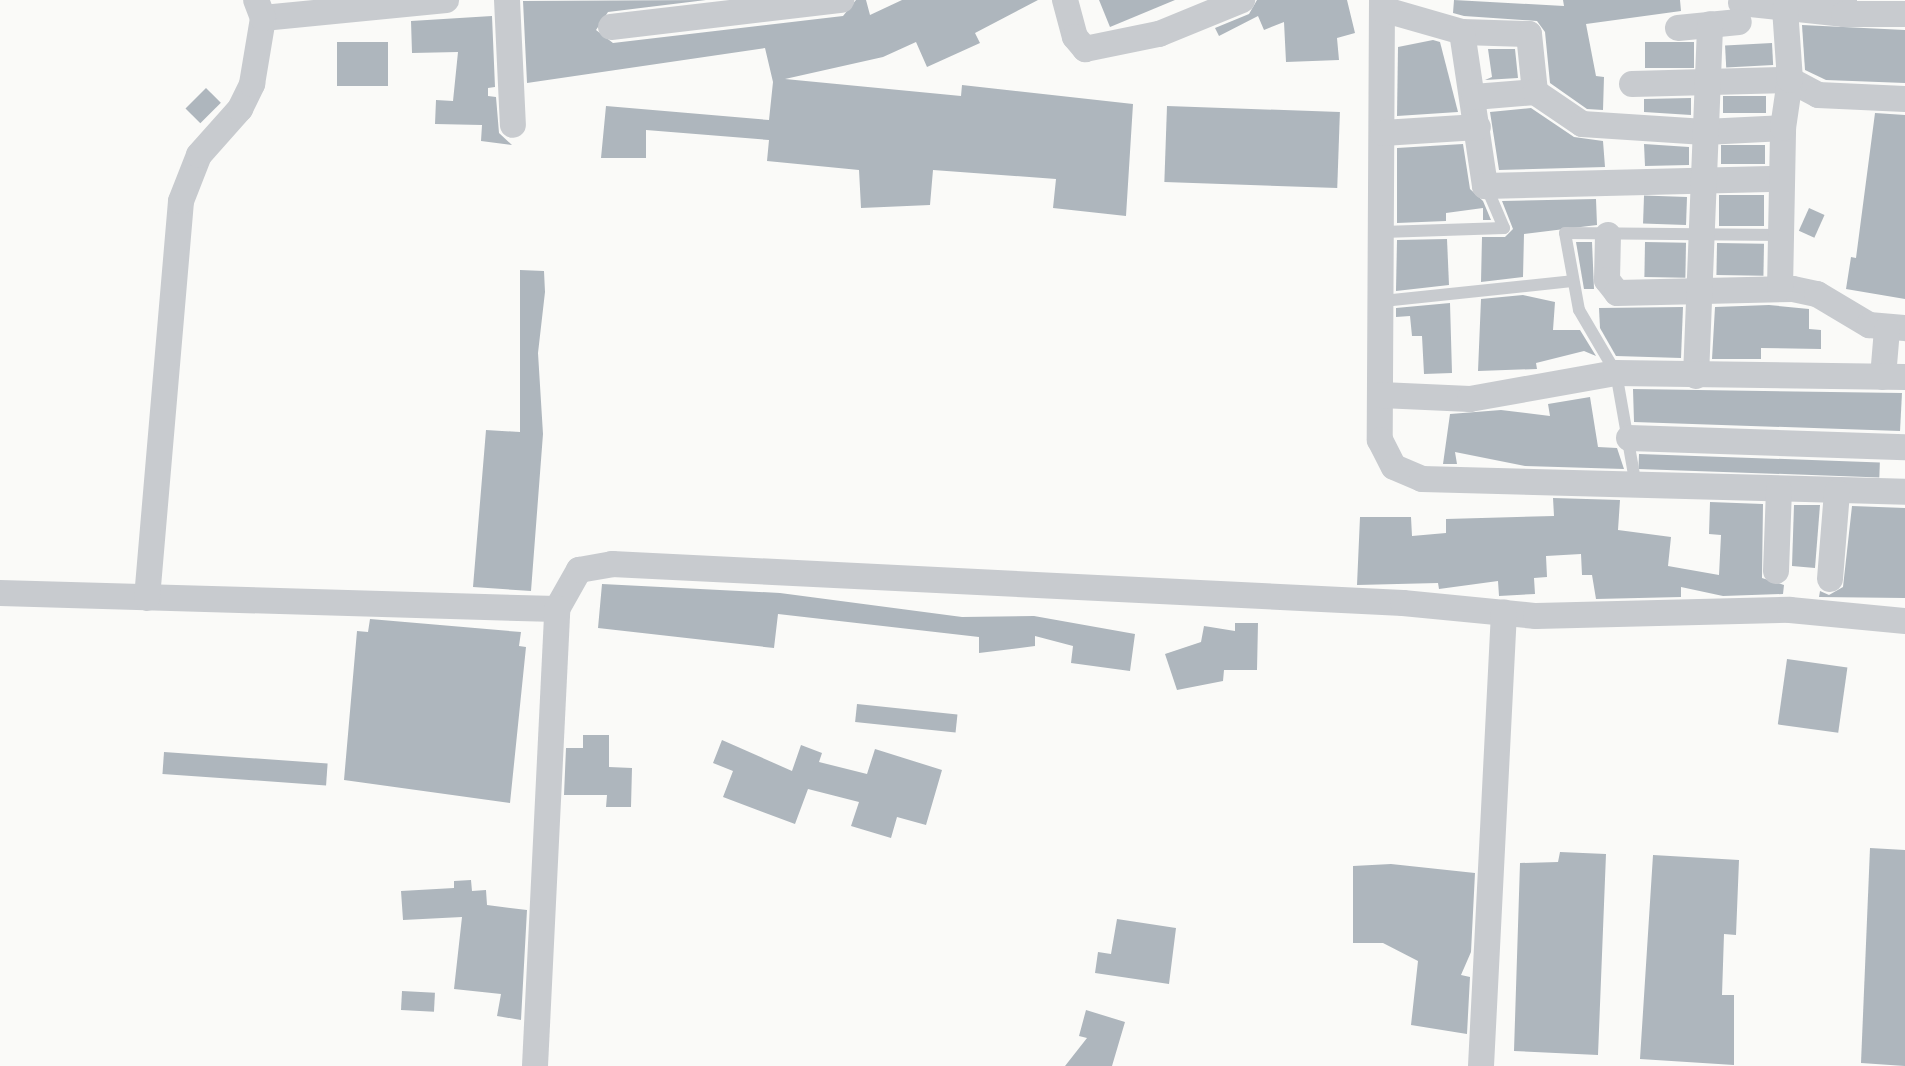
<!DOCTYPE html>
<html>
<head>
<meta charset="utf-8">
<style>
  body { margin:0 }
  #map { position:relative; width:1905px; height:1066px; overflow:hidden; background:#fafaf8; font-family:Lato,sans-serif }
  div>[style] { position:absolute }
  [style*='--x'] { left:calc(var(--x)*1px); top:calc(var(--y)*1px); width:calc(var(--w)*1px); rotate:calc(var(--a)*1deg) }
  .building>* { inset:0; background:#aeb6bd; transform-origin:0 0 }
  .lane>* { height:12px; margin:-6px; padding:0 6px; transform-origin:6px; border-radius:6px; background:#c8cbcf }
  .street>* { height:26px; margin:-13px; padding:0 13px; transform-origin:13px; border-radius:13px; background:#c8cbcf }
  span { translate:-50% -50%; white-space:nowrap; text-align:center; line-height:1.15; -webkit-text-stroke:7px #fff; paint-order:stroke }
</style>
</head>
<body>
<div id="map">
  <div class="building">
    <i style="clip-path:polygon(706px 0,608px 12px,596px 30px,613px 43px,843px 16px,856px 0,866px 0,870px 15px,902px 0,1038px 0,975px 33px,980px 43px,927px 67px,916px 42px,883px 57px,785px 79px,961px 96px,962px 85px,1133px 104px,1126px 216px,1053px 208px,1056px 179px,933px 170px,930px 205px,861px 208px,859px 170px,767px 161px,769px 140px,646px 130px,646px 158px,601px 158px,606px 106px,769px 120px,773px 82px,765px 48px,527px 83px,523px 1px)"></i>
    <i style="clip-path:polygon(1099px 0,1175px 0,1110px 27px)"></i>
    <i style="clip-path:polygon(1257px 0,1347px 0,1355px 33px,1337px 38px,1339px 60px,1286px 62px,1284px 22px,1264px 30px,1258px 16px,1219px 36px,1215px 28px,1249px 14px)"></i>
    <i style="clip-path:polygon(1454px 0,1564px 6px,1563px 0,1680px 0,1681px 11px,1586px 24px,1596px 76px,1604px 77px,1603px 110px,1587px 109px,1550px 83px,1545px 32px,1537px 21px,1464px 16px,1453px 13px)"></i>
    <i style="clip-path:polygon(492px 16px,495px 87px,488px 88px,488px 96px,496px 97px,499px 133px,512px 145px,481px 141px,482px 125px,435px 124px,436px 100px,453px 101px,458px 52px,412px 53px,411px 21px)"></i>
    <i style="clip-path:polygon(1802px 25px,1905px 30px,1905px 83px,1826px 80px,1805px 70px)"></i>
    <i style="clip-path:polygon(1433px 40px,1440px 42px,1458px 112px,1397px 116px,1398px 47px)"></i>
    <i style="left:337px;top:42px;width:51px;height:44px"></i>
    <i style="left:1645px;top:42px;width:49px;height:26px"></i>
    <i style="left:1772px;top:43px;width:22px;height:47px;rotate:87deg"></i>
    <i style="clip-path:polygon(1488px 49px,1515px 49px,1518px 78px,1485px 80px,1492px 77px)"></i>
    <i style="left:206px;top:88px;width:21px;height:29px;rotate:45deg"></i>
    <i style="left:1766px;top:96px;width:17px;height:43px;rotate:90deg"></i>
    <i style="clip-path:polygon(1691px 98px,1691px 115px,1644px 112px,1644px 99px)"></i>
    <i style="left:1167px;top:106px;width:173px;height:76px;rotate:2deg"></i>
    <i style="clip-path:polygon(1531px 108px,1574px 137px,1603px 141px,1605px 167px,1499px 170px,1490px 112px)"></i>
    <i style="clip-path:polygon(1875px 113px,1905px 115px,1905px 299px,1846px 289px,1851px 257px,1856px 258px)"></i>
    <i style="clip-path:polygon(1463px 144px,1470px 189px,1483px 201px,1491px 220px,1483px 220px,1483px 208px,1446px 213px,1446px 221px,1397px 223px,1397px 148px)"></i>
    <i style="clip-path:polygon(1644px 144px,1689px 147px,1689px 165px,1645px 166px)"></i>
    <i style="left:1765px;top:145px;width:19px;height:44px;rotate:90deg"></i>
    <i style="left:1764px;top:195px;width:31px;height:45px;rotate:90deg"></i>
    <i style="left:1687px;top:197px;width:28px;height:43px;rotate:92deg"></i>
    <i style="clip-path:polygon(1596px 199px,1597px 225px,1524px 234px,1523px 277px,1481px 282px,1482px 237px,1505px 237px,1513px 229px,1502px 201px)"></i>
    <i style="left:1809px;top:208px;width:17px;height:25px;rotate:24deg"></i>
    <i style="clip-path:polygon(1447px 239px,1449px 285px,1396px 291px,1397px 240px)"></i>
    <i style="clip-path:polygon(1576px 242px,1592px 242px,1594px 289px,1584px 289px)"></i>
    <i style="left:1645px;top:242px;width:41px;height:35px;rotate:1deg"></i>
    <i style="left:1717px;top:243px;width:47px;height:32px;rotate:1deg"></i>
    <i style="clip-path:polygon(520px 270px,544px 271px,545px 292px,538px 353px,543px 434px,531px 591px,473px 587px,486px 430px,520px 432px)"></i>
    <i style="clip-path:polygon(1523px 295px,1555px 302px,1553px 330px,1580px 330px,1596px 356px,1584px 351px,1536px 363px,1537px 369px,1478px 371px,1481px 299px)"></i>
    <i style="clip-path:polygon(1450px 303px,1452px 373px,1424px 374px,1422px 336px,1412px 336px,1410px 316px,1396px 317px,1396px 308px)"></i>
    <i style="clip-path:polygon(1769px 305px,1809px 309px,1809px 329px,1821px 330px,1821px 349px,1761px 348px,1761px 359px,1712px 359px,1715px 307px)"></i>
    <i style="clip-path:polygon(1683px 307px,1681px 358px,1616px 356px,1600px 328px,1599px 308px)"></i>
    <i style="clip-path:polygon(1633px 389px,1902px 393px,1900px 431px,1634px 422px)"></i>
    <i style="clip-path:polygon(1590px 397px,1598px 447px,1617px 448px,1624px 469px,1525px 466px,1455px 452px,1457px 464px,1443px 464px,1450px 414px,1501px 410px,1550px 416px,1548px 404px)"></i>
    <i style="left:1639px;top:454px;width:241px;height:15px;rotate:2deg"></i>
    <i style="clip-path:polygon(1553px 498px,1620px 500px,1618px 530px,1671px 537px,1668px 566px,1719px 575px,1721px 535px,1709px 534px,1710px 502px,1763px 504px,1762px 578px,1784px 585px,1783px 594px,1723px 596px,1681px 587px,1681px 597px,1596px 599px,1592px 575px,1582px 575px,1581px 554px,1546px 556px,1547px 577px,1534px 578px,1535px 594px,1499px 596px,1498px 581px,1439px 589px,1438px 583px,1357px 585px,1360px 517px,1411px 517px,1412px 536px,1446px 533px,1446px 519px,1554px 516px)"></i>
    <i style="clip-path:polygon(1794px 505px,1820px 505px,1815px 568px,1792px 566px)"></i>
    <i style="clip-path:polygon(1852px 506px,1905px 508px,1905px 598px,1819px 597px,1820px 591px,1829px 595px,1843px 587px)"></i>
    <i style="clip-path:polygon(602px 584px,780px 593px,962px 617px,1034px 616px,1135px 634px,1130px 671px,1071px 663px,1073px 646px,1035px 636px,1035px 646px,979px 653px,979px 637px,778px 614px,774px 648px,598px 628px)"></i>
    <i style="clip-path:polygon(370px 619px,521px 632px,519px 646px,526px 647px,510px 803px,344px 780px,357px 631px,368px 632px)"></i>
    <i style="clip-path:polygon(1235px 623px,1258px 623px,1257px 670px,1224px 670px,1223px 681px,1177px 690px,1165px 654px,1201px 642px,1204px 626px,1235px 631px)"></i>
    <i style="left:1787px;top:659px;width:61px;height:66px;rotate:8deg"></i>
    <i style="left:857px;top:704px;width:101px;height:18px;rotate:6deg"></i>
    <i style="clip-path:polygon(583px 735px,609px 735px,609px 767px,632px 768px,631px 807px,606px 807px,607px 795px,564px 795px,566px 748px,583px 748px)"></i>
    <i style="clip-path:polygon(722px 740px,792px 771px,801px 745px,822px 753px,819px 762px,867px 774px,875px 749px,942px 770px,926px 825px,897px 817px,891px 838px,851px 826px,859px 802px,808px 789px,795px 824px,723px 797px,733px 771px,713px 763px)"></i>
    <i style="left:164px;top:752px;width:164px;height:22px;rotate:4deg"></i>
    <i style="clip-path:polygon(1870px 848px,1905px 850px,1905px 1066px,1861px 1063px)"></i>
    <i style="clip-path:polygon(1560px 852px,1606px 854px,1598px 1055px,1514px 1051px,1520px 863px,1558px 862px)"></i>
    <i style="clip-path:polygon(1653px 855px,1739px 860px,1736px 935px,1724px 934px,1722px 995px,1734px 995px,1734px 1065px,1640px 1059px)"></i>
    <i style="clip-path:polygon(1391px 864px,1475px 873px,1471px 952px,1461px 975px,1470px 977px,1467px 1034px,1411px 1025px,1418px 961px,1383px 943px,1353px 943px,1353px 866px)"></i>
    <i style="clip-path:polygon(471px 880px,472px 891px,486px 890px,487px 905px,527px 910px,521px 1020px,497px 1016px,501px 994px,454px 989px,462px 917px,403px 920px,401px 891px,454px 888px,454px 881px)"></i>
    <i style="clip-path:polygon(1117px 919px,1176px 928px,1169px 984px,1095px 973px,1098px 952px,1111px 954px)"></i>
    <i style="left:402px;top:991px;width:33px;height:19px;rotate:3deg"></i>
    <i style="clip-path:polygon(1086px 1010px,1125px 1022px,1112px 1066px,1065px 1066px,1087px 1038px,1079px 1036px)"></i>
  </div>
  <div class="lane">
    <i style="--x:1383;--y:232;--w:121;--a:-1.9"></i>
    <i style="--x:1504;--y:228;--w:46;--a:-113.2"></i>
    <i style="--x:1383;--y:301;--w:190;--a:-6"></i>
    <i style="--x:1636;--y:486;--w:115;--a:-100"></i>
    <i style="--x:1616;--y:373;--w:73;--a:-120.4"></i>
    <i style="--x:1579;--y:310;--w:78;--a:-100.3"></i>
    <i style="--x:1565;--y:233;--w:216;--a:0.5"></i>
  </div>
  <div class="street">
    <i style="--x:507;--y:0;--w:125;--a:87.3"></i>
    <i style="--x:1065;--y:0;--w:38;--a:75"></i>
    <i style="--x:1075;--y:37;--w:16;--a:50"></i>
    <i style="--x:1085;--y:49;--w:76;--a:-11.5"></i>
    <i style="--x:1159;--y:34;--w:90;--a:-22.3"></i>
    <i style="--x:1382;--y:0;--w:440;--a:90.3"></i>
    <i style="--x:1380;--y:440;--w:30;--a:63"></i>
    <i style="--x:1394;--y:467;--w:30;--a:23"></i>
    <i style="--x:1422;--y:479;--w:483;--a:1.5"></i>
    <i style="--x:1741;--y:3;--w:104;--a:6.1"></i>
    <i style="--x:1844;--y:14;--w:14;--a:-90"></i>
    <i style="--x:1382;--y:9;--w:83;--a:16"></i>
    <i style="--x:1462;--y:32;--w:67;--a:1.7"></i>
    <i style="--x:1529;--y:34;--w:58;--a:84.1"></i>
    <i style="--x:1844;--y:14;--w:61;--a:0"></i>
    <i style="--x:263;--y:18;--w:184;--a:-5.6"></i>
    <i style="--x:611;--y:27;--w:232;--a:-6.7"></i>
    <i style="--x:1678;--y:28;--w:61;--a:-5.6"></i>
    <i style="--x:1462;--y:32;--w:156;--a:81.5"></i>
    <i style="--x:1485;--y:186;--w:297;--a:-1.4"></i>
    <i style="--x:1632;--y:84;--w:158;--a:-1.5"></i>
    <i style="--x:1790;--y:80;--w:32;--a:28"></i>
    <i style="--x:1818;--y:95;--w:87;--a:2.6"></i>
    <i style="--x:1474;--y:97;--w:61;--a:-4.7"></i>
    <i style="--x:1535;--y:92;--w:57;--a:34.2"></i>
    <i style="--x:1582;--y:124;--w:123;--a:3.7"></i>
    <i style="--x:1705;--y:132;--w:78;--a:-2.9"></i>
    <i style="--x:1383;--y:133;--w:95;--a:-3.6"></i>
    <i style="--x:1608;--y:235;--w:45;--a:91.3"></i>
    <i style="--x:1607;--y:280;--w:16;--a:52"></i>
    <i style="--x:1617;--y:293;--w:176;--a:-1.3"></i>
    <i style="--x:1793;--y:289;--w:25;--a:12"></i>
    <i style="--x:1817;--y:294;--w:61;--a:30.8"></i>
    <i style="--x:1869;--y:325;--w:36;--a:5"></i>
    <i style="--x:1780;--y:289;--w:161;--a:-88.9"></i>
    <i style="--x:1783;--y:128;--w:49;--a:-81.7"></i>
    <i style="--x:1790;--y:80;--w:71;--a:-94"></i>
    <i style="--x:1696;--y:376;--w:352;--a:-87.7"></i>
    <i style="--x:1883;--y:377;--w:48;--a:-85.2"></i>
    <i style="--x:1381;--y:395;--w:89;--a:2.6"></i>
    <i style="--x:1470;--y:399;--w:148;--a:-10.1"></i>
    <i style="--x:1616;--y:373;--w:289;--a:0.8"></i>
    <i style="--x:1629;--y:438;--w:276;--a:1.9"></i>
    <i style="--x:1776;--y:571;--w:80;--a:-87.9"></i>
    <i style="--x:1830;--y:579;--w:87;--a:-85.4"></i>
    <i style="--x:0;--y:593;--w:557;--a:1.65"></i>
    <i style="--x:557;--y:609;--w:45;--a:-60.6"></i>
    <i style="--x:579;--y:570;--w:34;--a:-10"></i>
    <i style="--x:612;--y:564;--w:792;--a:2.82"></i>
    <i style="--x:1403;--y:603;--w:134;--a:5.6"></i>
    <i style="--x:1536;--y:616;--w:254;--a:-1.4"></i>
    <i style="--x:1790;--y:610;--w:116;--a:5.5"></i>
    <i style="--x:147;--y:598;--w:398;--a:-85.1"></i>
    <i style="--x:181;--y:201;--w:49;--a:-68.6"></i>
    <i style="--x:199;--y:155;--w:62;--a:-48.3"></i>
    <i style="--x:240;--y:109;--w:28;--a:-64"></i>
    <i style="--x:252;--y:84;--w:67;--a:-80.5"></i>
    <i style="--x:263;--y:18;--w:19;--a:-111"></i>
    <i style="--x:535;--y:1066;--w:458;--a:-87.2"></i>
    <i style="--x:1481;--y:1066;--w:454;--a:-87.1"></i>
  </div>
</div>
</body>
</html>
